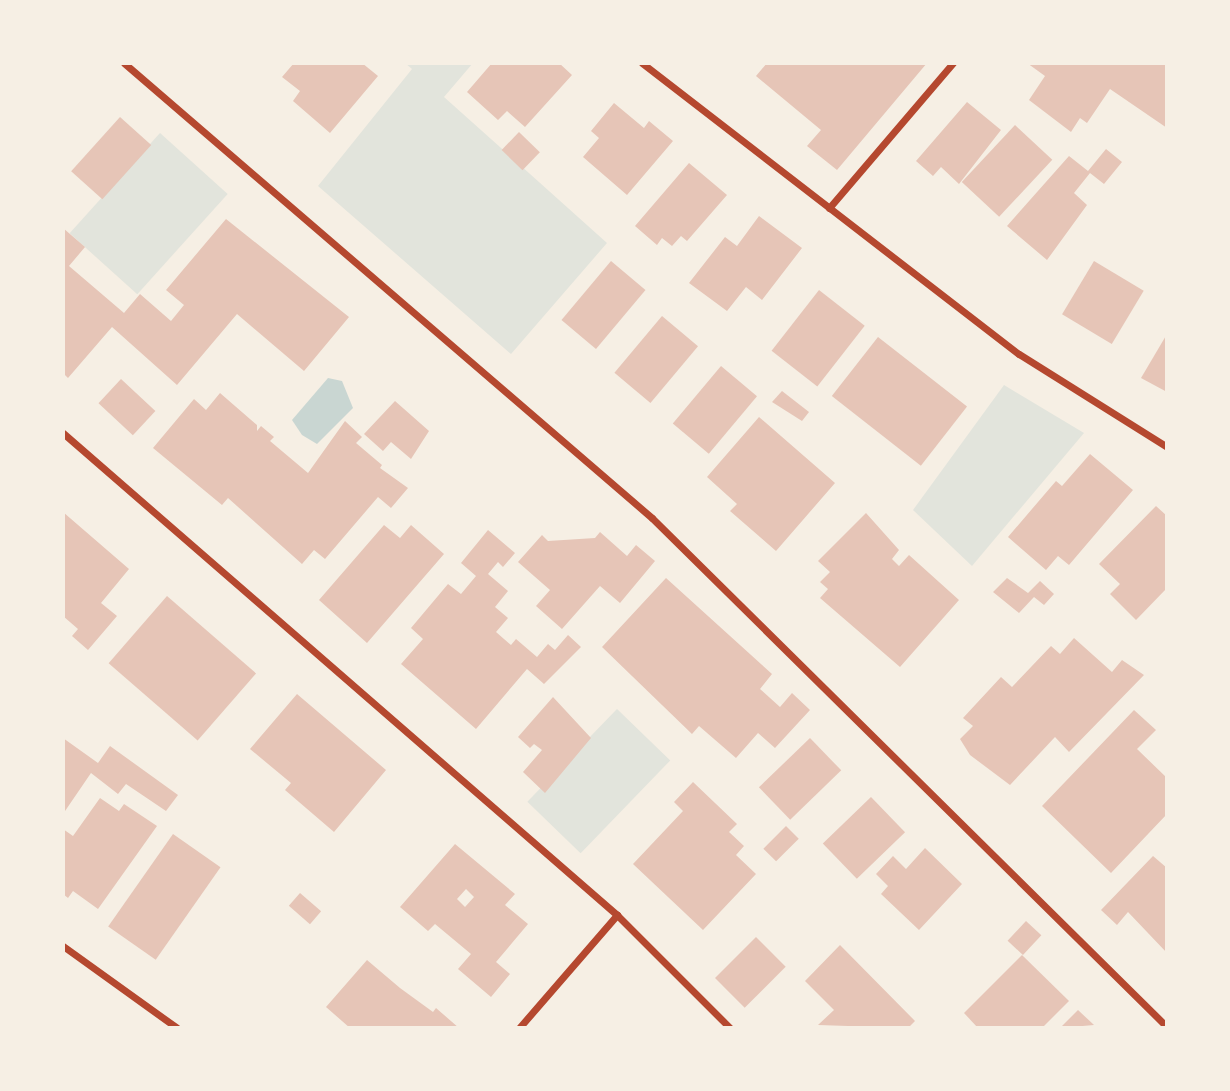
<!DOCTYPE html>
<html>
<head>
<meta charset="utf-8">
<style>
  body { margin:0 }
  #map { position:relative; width:1230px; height:1091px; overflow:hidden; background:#f6efe4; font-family:"Exo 2",sans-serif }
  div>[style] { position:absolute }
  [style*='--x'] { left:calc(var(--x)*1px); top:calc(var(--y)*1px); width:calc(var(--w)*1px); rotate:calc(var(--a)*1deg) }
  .green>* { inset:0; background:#e2e4dc; transform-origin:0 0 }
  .water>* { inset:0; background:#c9d6d2 }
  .building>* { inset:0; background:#e6c5b7; transform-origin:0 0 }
  .minor>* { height:7px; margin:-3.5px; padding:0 3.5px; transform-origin:3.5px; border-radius:3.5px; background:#b5482f }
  span { translate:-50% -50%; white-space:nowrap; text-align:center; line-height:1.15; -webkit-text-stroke:6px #f6efe4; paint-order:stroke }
  .frame { position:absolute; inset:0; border:65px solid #f6efe4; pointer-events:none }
</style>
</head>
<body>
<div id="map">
  <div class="green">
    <i style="clip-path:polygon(405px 63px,473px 63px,444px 97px,607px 243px,511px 354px,318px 186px,412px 69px)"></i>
    <i style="left:160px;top:133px;width:91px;height:135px;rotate:42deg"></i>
    <i style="clip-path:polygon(1004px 385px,1084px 433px,972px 566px,913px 510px)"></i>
    <i style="left:617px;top:709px;width:74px;height:129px;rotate:44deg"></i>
  </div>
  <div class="water">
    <i style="clip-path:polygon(328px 378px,342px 381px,353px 408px,317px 444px,302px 435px,292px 420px)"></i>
  </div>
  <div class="building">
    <i style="clip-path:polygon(294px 63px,362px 63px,378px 76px,330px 133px,293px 101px,300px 91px,282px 77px)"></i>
    <i style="clip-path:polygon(492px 63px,559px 63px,572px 75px,525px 127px,507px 111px,498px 120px,467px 92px)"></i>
    <i style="clip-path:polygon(767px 63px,927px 63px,837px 170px,807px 146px,821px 130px,756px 76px)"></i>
    <i style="clip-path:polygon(1027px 63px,1167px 63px,1167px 128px,1110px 89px,1087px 123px,1080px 118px,1071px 132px,1029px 100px,1045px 76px)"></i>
    <i style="clip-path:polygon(967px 102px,1001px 130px,959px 184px,941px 167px,933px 176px,916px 161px)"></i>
    <i style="clip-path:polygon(614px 103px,644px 128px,649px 121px,673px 141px,627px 195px,583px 157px,599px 138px,591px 131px)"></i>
    <i style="left:120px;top:117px;width:42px;height:73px;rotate:42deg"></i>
    <i style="left:1015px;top:125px;width:51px;height:78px;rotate:43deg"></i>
    <i style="left:519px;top:132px;width:29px;height:25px;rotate:44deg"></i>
    <i style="clip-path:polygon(1106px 149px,1122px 162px,1104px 184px,1090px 173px,1074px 193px,1087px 205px,1047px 260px,1007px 226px,1069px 156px,1088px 171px)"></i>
    <i style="clip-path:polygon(689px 163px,727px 195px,687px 241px,681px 236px,672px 246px,662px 238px,657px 245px,635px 226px)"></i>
    <i style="clip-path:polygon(759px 216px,802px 248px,762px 300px,746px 287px,727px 311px,689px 283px,725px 237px,737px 246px)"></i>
    <i style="clip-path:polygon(226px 219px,349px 317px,304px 371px,237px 314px,177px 385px,112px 327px,68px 378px,63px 373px,63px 228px,85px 247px,69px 266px,124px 313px,140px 294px,171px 321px,184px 305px,166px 290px)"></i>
    <i style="left:611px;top:261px;width:45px;height:77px;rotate:40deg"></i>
    <i style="left:1094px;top:261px;width:58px;height:62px;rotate:31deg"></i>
    <i style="left:819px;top:290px;width:58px;height:77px;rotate:38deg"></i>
    <i style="left:662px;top:316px;width:47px;height:74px;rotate:40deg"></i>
    <i style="clip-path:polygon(1167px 334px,1167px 392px,1141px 378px)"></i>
    <i style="left:878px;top:337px;width:113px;height:75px;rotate:38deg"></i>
    <i style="left:721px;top:366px;width:47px;height:75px;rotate:40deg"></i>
    <i style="left:121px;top:379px;width:47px;height:33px;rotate:43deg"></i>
    <i style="clip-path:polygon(782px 391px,809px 412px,802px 421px,772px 402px)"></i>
    <i style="clip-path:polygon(220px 393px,257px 425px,257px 431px,261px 426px,274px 437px,270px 441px,308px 473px,345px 421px,362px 437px,356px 443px,382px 465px,380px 468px,408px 488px,391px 508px,378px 497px,325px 559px,314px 550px,302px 564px,228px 498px,222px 505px,153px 448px,194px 399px,206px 410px)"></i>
    <i style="clip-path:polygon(395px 401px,429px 431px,411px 459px,391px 442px,383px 451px,364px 434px)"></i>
    <i style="clip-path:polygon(759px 417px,835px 483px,776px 551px,730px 511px,737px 504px,707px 477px)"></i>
    <i style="clip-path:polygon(1090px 454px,1133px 490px,1069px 565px,1058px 556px,1046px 570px,1008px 537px,1056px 481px,1062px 486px)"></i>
    <i style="clip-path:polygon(1156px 506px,1167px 516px,1167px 588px,1136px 620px,1110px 594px,1120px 584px,1099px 564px)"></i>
    <i style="clip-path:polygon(63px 512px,129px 569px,101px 603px,117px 616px,88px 650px,72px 636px,78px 629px,63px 616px)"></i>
    <i style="clip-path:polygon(866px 513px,899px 550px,892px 559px,899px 566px,909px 555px,959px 600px,900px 667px,820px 598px,828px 589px,820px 582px,830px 572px,818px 561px)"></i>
    <i style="clip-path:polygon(384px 525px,400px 538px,411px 525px,444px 554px,367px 643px,319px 600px)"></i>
    <i style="clip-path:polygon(488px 530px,515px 553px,503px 567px,498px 562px,488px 574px,508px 591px,495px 607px,508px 618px,496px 632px,511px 645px,516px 639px,537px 657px,548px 644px,555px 650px,568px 635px,581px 647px,544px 684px,527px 669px,476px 729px,401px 664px,423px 639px,411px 628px,448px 584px,461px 594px,476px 576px,461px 563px)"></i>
    <i style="clip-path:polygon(600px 532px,627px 556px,636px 545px,655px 561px,620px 603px,600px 586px,562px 629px,536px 606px,550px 590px,518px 562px,542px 535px,548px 541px,595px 538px)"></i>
    <i style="clip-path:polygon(666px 578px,772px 674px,760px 689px,780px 707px,792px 693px,810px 710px,775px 748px,758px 733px,736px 758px,699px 726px,692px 734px,602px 647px)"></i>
    <i style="clip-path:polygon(1007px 578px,1028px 593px,1040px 581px,1054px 594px,1044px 605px,1034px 597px,1019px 613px,993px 592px)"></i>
    <i style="left:167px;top:596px;width:118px;height:89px;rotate:41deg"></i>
    <i style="clip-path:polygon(1074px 638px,1112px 672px,1122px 660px,1144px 675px,1069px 752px,1055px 737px,1010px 785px,970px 755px,960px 739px,973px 726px,963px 718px,1001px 677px,1012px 687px,1051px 646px,1060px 654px)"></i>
    <i style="clip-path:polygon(297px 694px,386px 770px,334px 832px,285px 790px,291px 783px,250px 749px)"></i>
    <i style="clip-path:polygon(553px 697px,591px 738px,545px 793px,523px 772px,542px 750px,534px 744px,530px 748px,518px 737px)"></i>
    <i style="clip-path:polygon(1134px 710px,1156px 730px,1137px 749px,1167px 778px,1167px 814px,1111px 873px,1042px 806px)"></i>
    <i style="clip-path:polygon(63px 738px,98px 763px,110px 746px,178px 795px,166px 811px,126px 784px,118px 794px,91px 773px,63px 814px)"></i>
    <i style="left:810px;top:738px;width:45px;height:71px;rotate:46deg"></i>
    <i style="clip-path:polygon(693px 782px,737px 824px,729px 832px,744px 846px,736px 855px,756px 874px,703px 930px,633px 864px,683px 811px,674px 802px)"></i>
    <i style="left:871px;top:797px;width:49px;height:67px;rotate:46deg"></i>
    <i style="clip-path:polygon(100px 798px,119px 811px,124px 804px,157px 826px,98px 909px,73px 891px,68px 898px,63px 894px,63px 829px,73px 836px)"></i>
    <i style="left:786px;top:826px;width:18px;height:32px;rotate:45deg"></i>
    <i style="left:173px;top:834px;width:58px;height:113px;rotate:35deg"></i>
    <i style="clip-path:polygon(evenodd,455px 844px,515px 894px,505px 905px,528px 924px,496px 962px,510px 974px,491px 997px,458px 969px,471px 954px,435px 924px,428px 931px,400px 907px,455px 844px,466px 889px,474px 897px,465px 907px,457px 899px,466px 889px)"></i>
    <i style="clip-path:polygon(925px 848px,962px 884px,919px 930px,881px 894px,888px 886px,876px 874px,893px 856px,906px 869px)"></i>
    <i style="clip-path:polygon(1153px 856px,1167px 868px,1167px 953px,1128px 912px,1117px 925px,1101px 910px)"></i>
    <i style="left:300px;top:893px;width:28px;height:17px;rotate:41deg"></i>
    <i style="left:1026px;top:921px;width:21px;height:27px;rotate:43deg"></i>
    <i style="left:756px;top:937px;width:42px;height:58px;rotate:45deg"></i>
    <i style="clip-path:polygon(840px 945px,915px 1021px,908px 1028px,818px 1025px,834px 1010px,805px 981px)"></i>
    <i style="clip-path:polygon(1022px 955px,1069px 1001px,1042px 1028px,978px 1028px,964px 1013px)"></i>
    <i style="clip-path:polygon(367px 960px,400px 988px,433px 1012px,436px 1008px,459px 1028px,350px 1028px,326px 1007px)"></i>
    <i style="clip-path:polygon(1078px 1010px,1094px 1025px,1060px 1028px)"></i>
  </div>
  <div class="minor">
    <i style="--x:124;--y:63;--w:697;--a:40.75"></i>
    <i style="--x:652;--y:518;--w:724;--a:44.66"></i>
    <i style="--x:642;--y:63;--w:476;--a:37.7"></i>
    <i style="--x:1019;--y:354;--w:175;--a:32.1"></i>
    <i style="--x:829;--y:208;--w:191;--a:-49.5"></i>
    <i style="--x:63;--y:433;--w:734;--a:41.02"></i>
    <i style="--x:617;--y:915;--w:160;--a:45"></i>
    <i style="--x:63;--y:946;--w:140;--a:35.7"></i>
    <i style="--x:519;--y:1028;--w:150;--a:-49.1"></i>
  </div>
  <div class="frame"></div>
</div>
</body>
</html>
